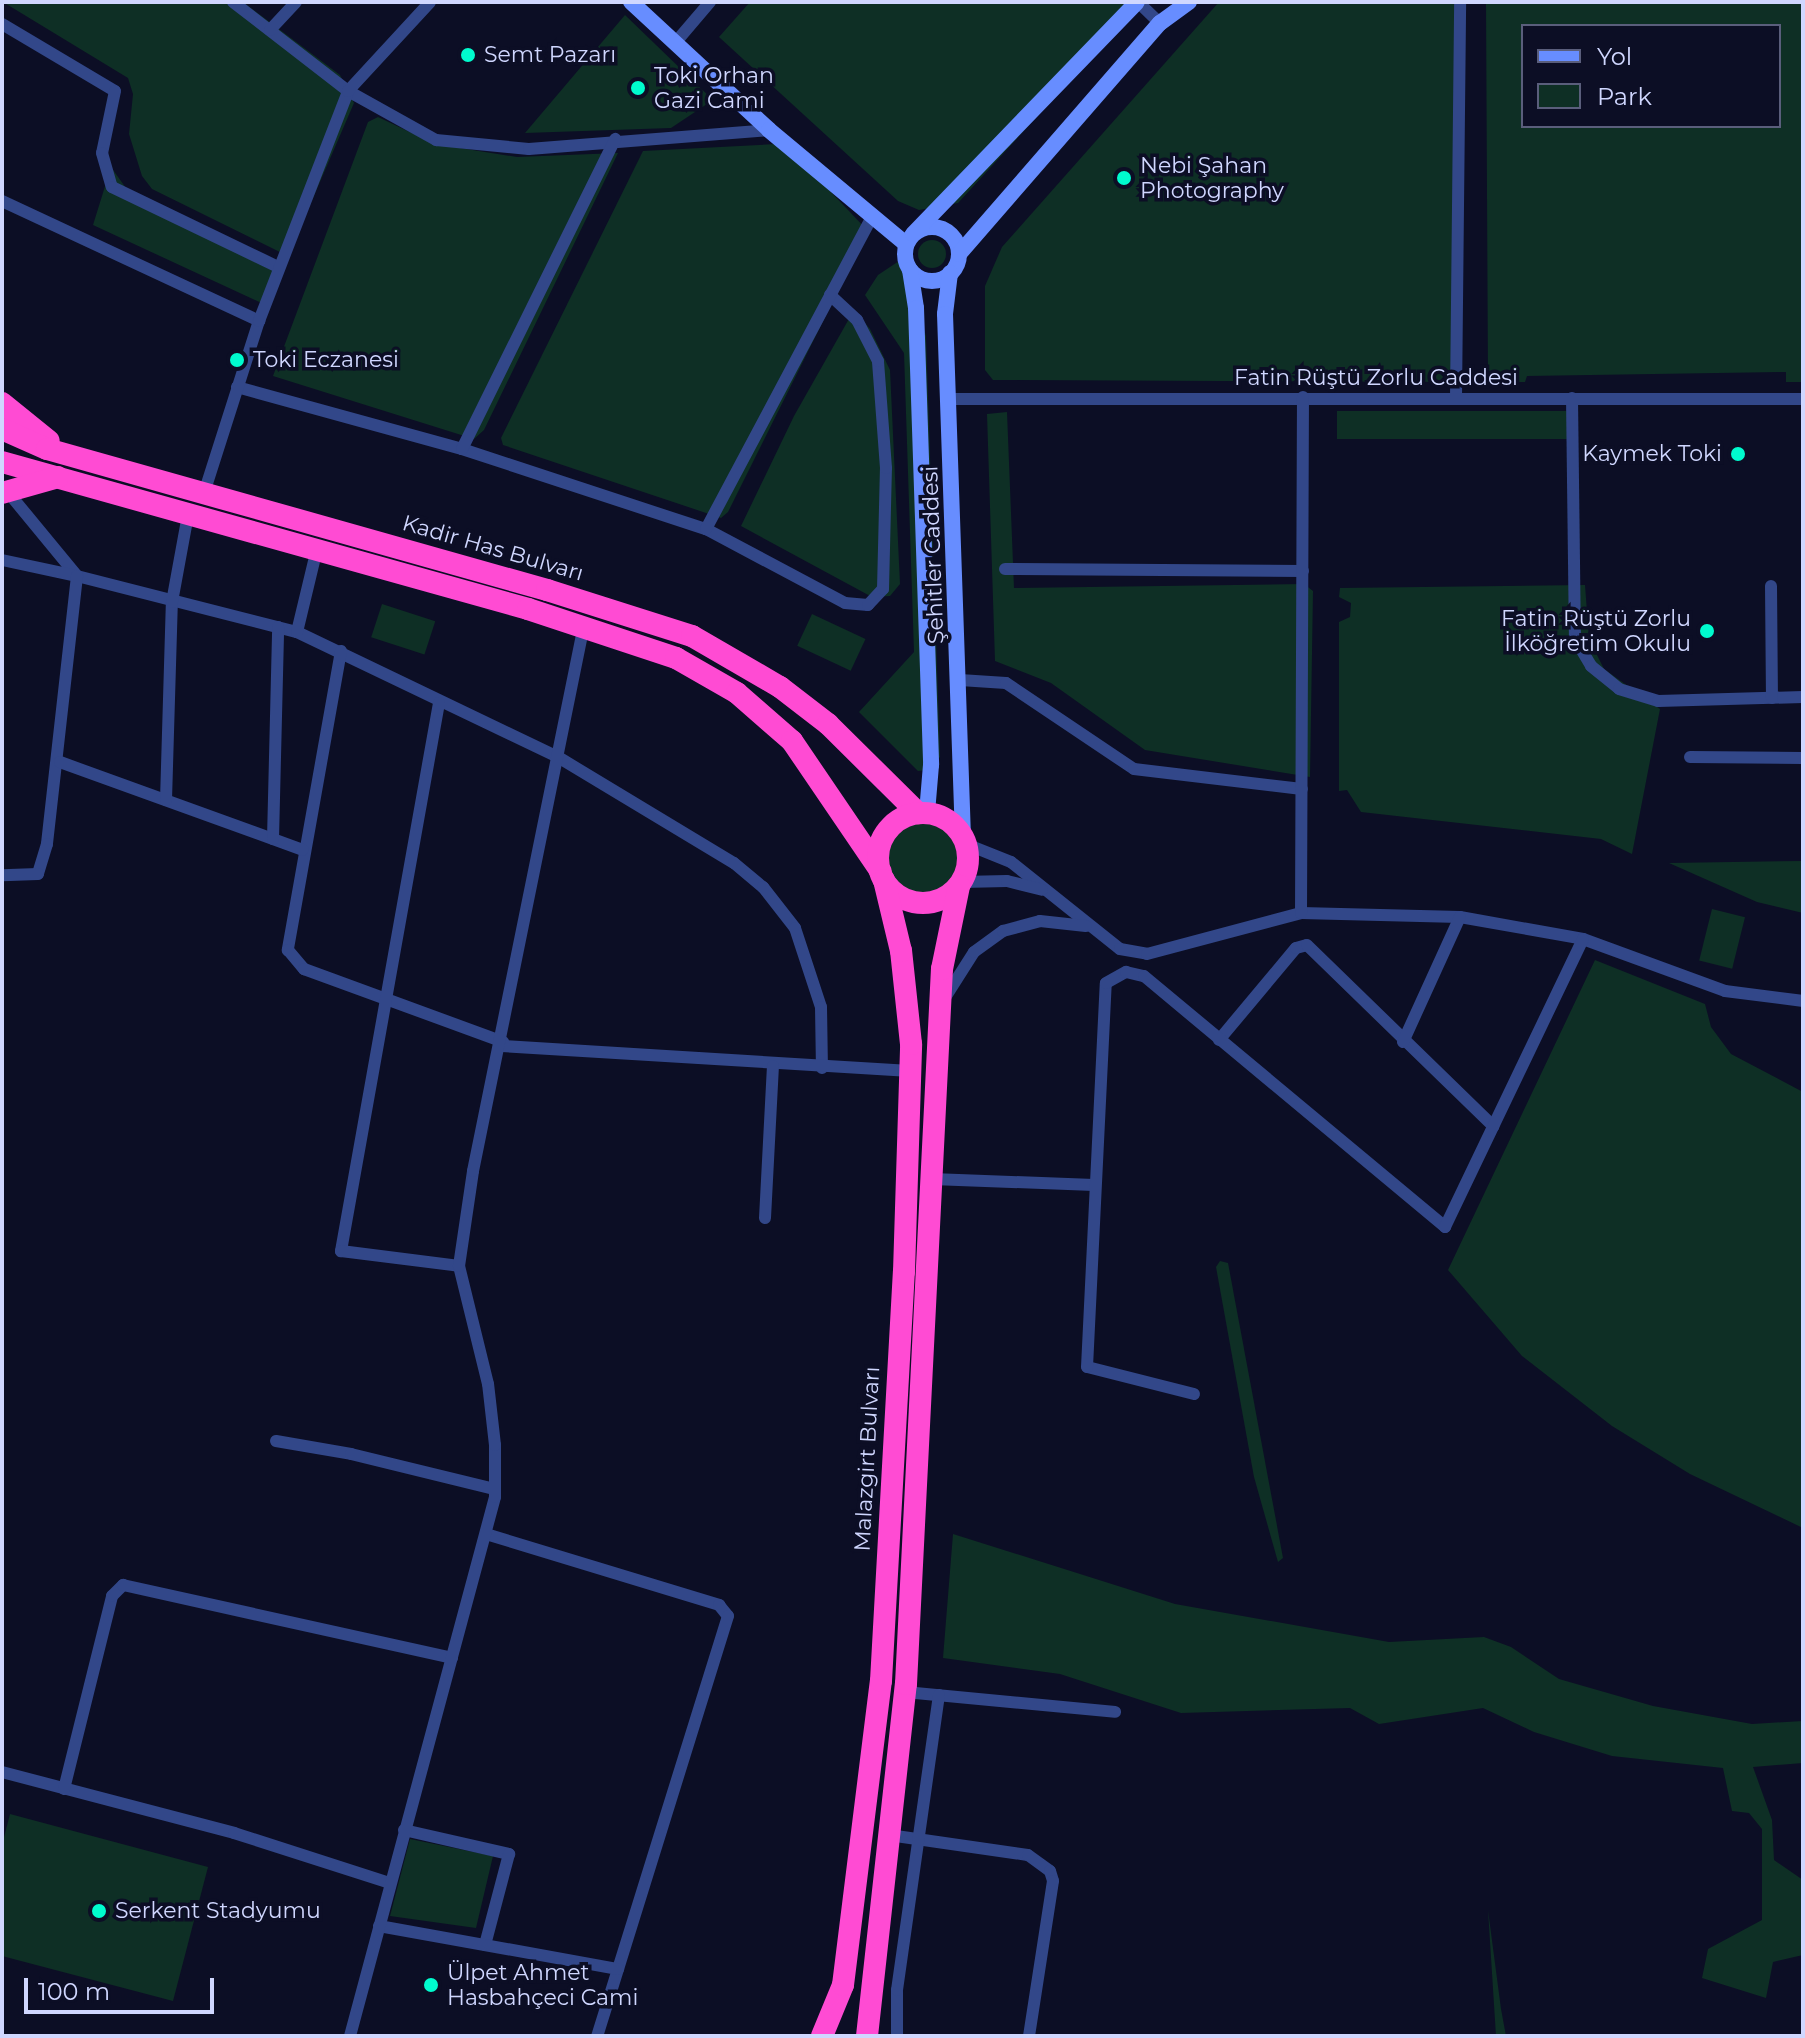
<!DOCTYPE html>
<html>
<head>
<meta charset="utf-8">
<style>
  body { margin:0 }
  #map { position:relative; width:1805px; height:2038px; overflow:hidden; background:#0c0e25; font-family:Montserrat,sans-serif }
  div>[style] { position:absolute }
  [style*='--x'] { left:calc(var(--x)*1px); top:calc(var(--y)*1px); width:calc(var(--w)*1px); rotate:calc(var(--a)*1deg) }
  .green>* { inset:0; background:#0e2f25; transform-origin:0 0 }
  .round { border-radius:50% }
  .street>* { height:12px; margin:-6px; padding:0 6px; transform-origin:6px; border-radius:6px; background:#324789 }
  .secondary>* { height:16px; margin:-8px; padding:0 8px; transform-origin:8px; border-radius:8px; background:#678dff }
  .secondary>.ring { margin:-8px; padding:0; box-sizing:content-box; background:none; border:16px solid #678dff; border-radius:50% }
  .highway>* { height:22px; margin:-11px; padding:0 11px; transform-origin:11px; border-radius:11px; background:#ff4bd3 }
  .highway>.ring { margin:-11px; padding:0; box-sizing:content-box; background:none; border:22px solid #ff4bd3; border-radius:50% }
  .dots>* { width:22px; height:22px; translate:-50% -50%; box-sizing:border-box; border:4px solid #0c0e25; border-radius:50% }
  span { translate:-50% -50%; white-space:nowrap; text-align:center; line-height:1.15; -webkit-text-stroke:7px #0c0e25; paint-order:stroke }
  .poi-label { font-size:22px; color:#d0d7ff }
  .left { translate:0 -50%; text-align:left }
  .right { translate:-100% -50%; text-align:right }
  .street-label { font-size:22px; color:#d0d7ff }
  .frame { position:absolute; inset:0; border:4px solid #d0d7ff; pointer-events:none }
  .legend { position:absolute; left:1521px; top:24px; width:260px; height:104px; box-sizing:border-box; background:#0c0e25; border:2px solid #5a5e7c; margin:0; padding:10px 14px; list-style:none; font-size:24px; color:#d0d7ff }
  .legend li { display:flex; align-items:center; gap:16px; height:40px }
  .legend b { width:40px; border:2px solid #5a5e7c }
  .scale { position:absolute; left:24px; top:1978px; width:190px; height:36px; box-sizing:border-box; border:4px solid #d0d7ff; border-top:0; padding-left:10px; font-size:24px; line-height:28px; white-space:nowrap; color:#d0d7ff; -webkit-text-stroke:6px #0c0e25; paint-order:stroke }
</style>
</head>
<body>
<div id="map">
  <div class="green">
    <i style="clip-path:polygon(3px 2px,243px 2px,340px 75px,354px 103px,288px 256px,152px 189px,142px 176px,129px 134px,133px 94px,128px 78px)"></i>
    <i style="clip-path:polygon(750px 2px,1138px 2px,1140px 4px,958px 203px,919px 210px,898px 201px,719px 37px)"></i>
    <i style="clip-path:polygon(1219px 2px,1458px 2px,1462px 382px,993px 380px,985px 370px,985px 286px,1002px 247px)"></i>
    <i style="clip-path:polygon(evenodd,1486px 2px,1803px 2px,1803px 382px,1786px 382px,1786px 372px,1527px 376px,1525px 382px,1488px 382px,1486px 2px,1523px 26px,1779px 26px,1779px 126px,1523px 126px,1523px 26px)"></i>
    <i style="clip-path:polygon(625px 15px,713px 100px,671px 128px,525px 133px)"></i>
    <i style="clip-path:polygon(378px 117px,435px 144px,517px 157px,618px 153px,484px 430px,474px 439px,273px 376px,368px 122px)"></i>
    <i style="clip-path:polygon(776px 144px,789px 148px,868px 231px,728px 512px,721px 518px,503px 445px,501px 438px,643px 151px)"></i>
    <i style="clip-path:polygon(111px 167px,133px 198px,281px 275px,270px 307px,93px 225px)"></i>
    <i class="round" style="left:918px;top:240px;width:28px;height:28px"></i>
    <i style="clip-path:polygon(902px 259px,926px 336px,940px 757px,927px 770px,918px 771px,859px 712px,914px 652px,904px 353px,865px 295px,878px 275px)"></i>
    <i style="clip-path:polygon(854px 310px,870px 329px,890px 370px,900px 584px,890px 596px,872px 597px,741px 526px,794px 416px)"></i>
    <i style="left:1337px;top:411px;width:241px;height:28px"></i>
    <i style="clip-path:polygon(1007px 412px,1014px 588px,1304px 584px,1313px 591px,1310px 777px,1145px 750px,1051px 683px,995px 661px,987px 414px)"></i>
    <i style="clip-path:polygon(1585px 585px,1589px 639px,1604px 669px,1660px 709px,1632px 854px,1601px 839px,1361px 812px,1347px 790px,1339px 791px,1339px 622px,1350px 617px,1351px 603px,1339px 597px,1340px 588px)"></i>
    <i style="left:382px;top:604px;width:56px;height:35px;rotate:18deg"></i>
    <i style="left:812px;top:614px;width:59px;height:35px;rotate:25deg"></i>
    <i class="round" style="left:888px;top:823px;width:70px;height:70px"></i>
    <i style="clip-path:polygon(1803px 861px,1803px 913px,1757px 902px,1669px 863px)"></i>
    <i style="left:1712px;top:909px;width:34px;height:53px;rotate:14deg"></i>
    <i style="clip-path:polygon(1595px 960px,1705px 1004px,1711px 1027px,1731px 1054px,1803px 1092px,1803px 1528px,1690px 1474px,1612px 1426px,1522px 1356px,1448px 1270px)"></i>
    <i style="clip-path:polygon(1220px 1261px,1228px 1263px,1283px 1558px,1278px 1562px,1254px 1477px,1216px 1267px)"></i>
    <i style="clip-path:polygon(953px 1534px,1175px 1604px,1389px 1642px,1484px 1637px,1511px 1647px,1559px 1679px,1653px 1706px,1752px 1724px,1803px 1721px,1803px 1763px,1753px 1767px,1772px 1820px,1774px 1860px,1803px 1880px,1803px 1955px,1773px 1962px,1766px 1998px,1702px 1978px,1708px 1949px,1762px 1920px,1762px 1829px,1749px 1813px,1732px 1811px,1723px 1768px,1612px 1756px,1534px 1732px,1483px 1708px,1379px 1724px,1350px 1708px,1181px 1713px,1060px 1674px,943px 1658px)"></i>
    <i style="clip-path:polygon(10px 1814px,208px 1867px,173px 2001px,2px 1956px,2px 1845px)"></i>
    <i style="clip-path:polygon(410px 1839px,493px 1856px,476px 1928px,390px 1916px)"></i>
    <i style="clip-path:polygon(1488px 1910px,1501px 2009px,1506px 2036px,1496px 2036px)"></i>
  </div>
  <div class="street">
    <i style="--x:233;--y:2;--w:145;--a:37.7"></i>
    <i style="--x:348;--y:91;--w:101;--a:29.1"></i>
    <i style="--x:436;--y:140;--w:93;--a:5.5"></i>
    <i style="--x:529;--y:149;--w:241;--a:-4.5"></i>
    <i style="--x:1138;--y:2;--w:30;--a:44"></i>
    <i style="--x:2;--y:24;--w:131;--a:30.7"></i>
    <i style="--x:115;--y:91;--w:63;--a:101.8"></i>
    <i style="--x:102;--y:153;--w:35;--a:74"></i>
    <i style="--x:112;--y:187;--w:184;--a:25.7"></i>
    <i style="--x:270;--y:30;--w:38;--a:-47"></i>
    <i style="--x:675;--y:43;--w:54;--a:-49.5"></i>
    <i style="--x:2;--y:201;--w:284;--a:25"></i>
    <i style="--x:237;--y:387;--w:233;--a:15.4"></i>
    <i style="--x:462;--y:449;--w:257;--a:18.2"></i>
    <i style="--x:706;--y:529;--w:157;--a:28"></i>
    <i style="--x:845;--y:603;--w:23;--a:5"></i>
    <i style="--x:868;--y:605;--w:22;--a:-47"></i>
    <i style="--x:883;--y:589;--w:121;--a:-88.6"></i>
    <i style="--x:886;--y:468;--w:107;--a:-94.3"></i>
    <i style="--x:878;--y:361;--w:46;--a:-117.1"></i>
    <i style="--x:857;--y:320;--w:37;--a:-137"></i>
    <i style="--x:1456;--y:398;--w:396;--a:-89.4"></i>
    <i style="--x:1572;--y:398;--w:241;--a:89.3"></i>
    <i style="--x:1575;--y:639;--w:31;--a:59"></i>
    <i style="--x:1591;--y:666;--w:36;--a:39"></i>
    <i style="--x:1619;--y:689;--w:41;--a:17.1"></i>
    <i style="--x:1658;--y:701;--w:145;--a:-1.6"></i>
    <i style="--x:949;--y:399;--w:854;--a:0"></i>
    <i style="--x:462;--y:449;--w:346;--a:-63.7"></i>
    <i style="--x:7;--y:491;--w:110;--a:50.5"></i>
    <i style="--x:77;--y:576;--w:227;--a:14.3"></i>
    <i style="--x:297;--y:632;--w:289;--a:25.6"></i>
    <i style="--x:558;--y:757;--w:205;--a:31.1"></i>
    <i style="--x:734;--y:863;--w:38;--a:40"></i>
    <i style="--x:763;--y:887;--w:52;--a:52"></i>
    <i style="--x:795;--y:928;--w:83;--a:71.8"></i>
    <i style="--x:821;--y:1007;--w:61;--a:89.1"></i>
    <i style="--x:204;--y:493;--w:181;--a:-72.3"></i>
    <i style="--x:259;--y:321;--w:247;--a:-68.8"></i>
    <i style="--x:348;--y:91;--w:121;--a:-47.3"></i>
    <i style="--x:706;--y:529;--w:353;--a:-62"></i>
    <i style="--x:2;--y:560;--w:77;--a:12"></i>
    <i style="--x:77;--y:576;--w:270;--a:96.4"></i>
    <i style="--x:47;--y:844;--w:31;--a:107"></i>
    <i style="--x:38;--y:874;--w:36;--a:178"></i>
    <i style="--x:1005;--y:569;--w:298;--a:0.4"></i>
    <i style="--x:1771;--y:586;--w:112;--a:89.5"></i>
    <i style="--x:297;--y:632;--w:81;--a:-76.5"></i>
    <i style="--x:341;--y:651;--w:304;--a:100.1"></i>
    <i style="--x:288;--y:950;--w:25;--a:50"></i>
    <i style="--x:304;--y:969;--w:212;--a:20.1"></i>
    <i style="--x:960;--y:680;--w:46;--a:3.7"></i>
    <i style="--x:1006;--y:683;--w:154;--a:33.9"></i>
    <i style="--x:1134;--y:769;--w:169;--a:6.8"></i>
    <i style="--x:439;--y:703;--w:557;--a:100.14"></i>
    <i style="--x:341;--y:1251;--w:119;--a:7.2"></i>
    <i style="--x:1690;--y:757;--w:113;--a:0.5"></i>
    <i style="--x:60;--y:762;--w:258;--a:19.9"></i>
    <i style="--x:166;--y:800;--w:198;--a:-88.3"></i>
    <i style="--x:172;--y:602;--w:88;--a:-79.6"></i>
    <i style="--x:273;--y:839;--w:212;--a:-88.6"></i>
    <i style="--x:966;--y:844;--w:48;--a:21.8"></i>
    <i style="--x:1011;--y:862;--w:139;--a:38.6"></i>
    <i style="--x:1120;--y:949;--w:27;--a:10"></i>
    <i style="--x:1147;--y:954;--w:159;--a:-14.9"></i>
    <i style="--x:1301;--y:913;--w:159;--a:1.4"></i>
    <i style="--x:1460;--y:917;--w:125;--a:10.1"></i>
    <i style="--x:1583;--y:939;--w:151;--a:20.1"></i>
    <i style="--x:1725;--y:991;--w:79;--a:7.3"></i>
    <i style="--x:962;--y:882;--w:45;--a:-1.3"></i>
    <i style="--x:1007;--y:881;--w:36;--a:14"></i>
    <i style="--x:1301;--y:913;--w:516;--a:-89.78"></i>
    <i style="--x:946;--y:996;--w:52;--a:-57.5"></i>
    <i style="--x:974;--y:952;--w:36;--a:-36"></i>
    <i style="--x:1003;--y:931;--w:38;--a:-15"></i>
    <i style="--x:1040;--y:921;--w:46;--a:6.2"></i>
    <i style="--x:1219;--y:1040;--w:120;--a:-50.1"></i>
    <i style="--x:1296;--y:948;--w:11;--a:-15"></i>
    <i style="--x:1307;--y:945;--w:260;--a:44.2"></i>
    <i style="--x:1403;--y:1042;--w:137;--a:-65.5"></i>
    <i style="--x:502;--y:1046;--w:409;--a:3.5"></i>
    <i style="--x:932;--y:1179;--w:162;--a:2.1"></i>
    <i style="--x:765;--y:1218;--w:152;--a:-87"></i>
    <i style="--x:1194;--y:1394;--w:110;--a:-165.8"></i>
    <i style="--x:1087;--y:1367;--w:384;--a:-87.2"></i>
    <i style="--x:1106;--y:983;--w:23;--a:-29"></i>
    <i style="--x:1126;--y:972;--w:18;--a:13"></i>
    <i style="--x:1144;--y:976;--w:392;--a:39.8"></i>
    <i style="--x:1445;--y:1227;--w:319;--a:-64.4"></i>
    <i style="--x:276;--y:1441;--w:76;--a:9.8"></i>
    <i style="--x:351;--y:1454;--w:148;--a:13.7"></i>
    <i style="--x:486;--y:1534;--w:244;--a:16.9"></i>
    <i style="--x:719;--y:1605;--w:14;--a:51"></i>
    <i style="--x:728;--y:1616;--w:440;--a:107.3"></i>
    <i style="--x:905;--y:1692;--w:211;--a:5.4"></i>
    <i style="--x:2;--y:1772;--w:240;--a:14.7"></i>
    <i style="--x:234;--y:1833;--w:164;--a:17.8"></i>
    <i style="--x:64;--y:1789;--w:199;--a:-76"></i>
    <i style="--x:112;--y:1596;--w:16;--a:-45"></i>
    <i style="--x:123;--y:1585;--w:337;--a:12.5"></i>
    <i style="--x:404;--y:1830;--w:108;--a:12.9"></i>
    <i style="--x:509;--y:1854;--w:94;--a:104.8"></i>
    <i style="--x:889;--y:1835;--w:140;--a:8.2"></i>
    <i style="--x:1028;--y:1855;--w:27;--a:36"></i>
    <i style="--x:1050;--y:1871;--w:10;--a:73"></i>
    <i style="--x:1053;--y:1881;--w:157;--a:98.8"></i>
    <i style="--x:379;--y:1926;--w:243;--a:10.2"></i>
    <i style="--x:350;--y:2036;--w:558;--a:-74.94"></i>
    <i style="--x:495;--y:1497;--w:52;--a:-90"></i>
    <i style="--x:495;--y:1445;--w:61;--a:-96.5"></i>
    <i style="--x:488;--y:1384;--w:122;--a:-103.8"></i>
    <i style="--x:459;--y:1266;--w:96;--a:-81.6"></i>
    <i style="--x:473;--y:1171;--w:557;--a:-78.51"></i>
    <i style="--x:897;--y:2036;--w:46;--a:-90"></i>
    <i style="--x:897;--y:1990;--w:298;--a:-81.9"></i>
  </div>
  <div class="secondary">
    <i style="--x:631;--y:2;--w:188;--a:42.8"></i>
    <i style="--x:769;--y:130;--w:178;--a:39.8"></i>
    <i class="ring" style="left:905px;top:227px;width:38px;height:38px"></i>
    <i style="--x:913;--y:234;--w:322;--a:-46"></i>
    <i style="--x:959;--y:254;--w:306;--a:-49"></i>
    <i style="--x:1160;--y:23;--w:36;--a:-36"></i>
    <i style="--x:910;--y:270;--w:38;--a:81"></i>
    <i style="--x:916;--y:308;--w:457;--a:88.1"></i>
    <i style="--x:931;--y:765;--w:48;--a:94.8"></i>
    <i style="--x:950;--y:273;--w:41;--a:97"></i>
    <i style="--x:945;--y:314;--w:522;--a:88.03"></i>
  </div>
  <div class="highway">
    <i style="--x:2;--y:403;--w:60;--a:39"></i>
    <i style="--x:2;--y:429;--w:49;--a:24"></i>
    <i style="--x:47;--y:449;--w:520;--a:15.75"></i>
    <i style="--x:547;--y:590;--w:152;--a:17.6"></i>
    <i style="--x:692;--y:636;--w:102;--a:30.1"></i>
    <i style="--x:780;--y:687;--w:61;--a:37.6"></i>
    <i style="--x:828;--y:724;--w:127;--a:44.7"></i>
    <i style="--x:2;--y:462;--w:546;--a:15.61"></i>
    <i style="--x:528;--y:609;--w:156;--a:18.3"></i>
    <i style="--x:676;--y:658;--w:70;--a:29.8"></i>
    <i style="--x:737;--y:693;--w:73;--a:41.1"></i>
    <i style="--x:792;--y:741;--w:158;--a:55.8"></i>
    <i style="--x:2;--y:493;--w:58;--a:-15.9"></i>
    <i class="ring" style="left:878px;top:813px;width:68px;height:68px"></i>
    <i style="--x:822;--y:2036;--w:55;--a:-67.6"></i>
    <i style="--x:843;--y:1985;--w:306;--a:-82.9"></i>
    <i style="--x:881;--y:1681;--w:410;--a:-86.8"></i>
    <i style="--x:904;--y:1272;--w:228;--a:-88.2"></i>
    <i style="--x:911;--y:1044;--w:94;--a:-96.1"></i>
    <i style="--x:901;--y:951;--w:73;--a:-103.5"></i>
    <i style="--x:867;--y:2036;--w:354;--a:-83.7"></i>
    <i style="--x:906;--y:1684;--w:716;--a:-87.12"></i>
    <i style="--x:942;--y:969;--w:85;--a:-78.4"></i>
  </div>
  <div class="dots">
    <i style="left:468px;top:55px;background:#00fbce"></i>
    <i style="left:638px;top:88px;background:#00fbce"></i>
    <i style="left:1124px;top:178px;background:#00fbce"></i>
    <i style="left:237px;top:360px;background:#00fbce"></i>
    <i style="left:1738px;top:454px;background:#00fbce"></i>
    <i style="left:1707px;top:631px;background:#00fbce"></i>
    <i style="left:99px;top:1911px;background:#00fbce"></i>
    <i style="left:431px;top:1985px;background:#00fbce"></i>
  </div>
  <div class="poi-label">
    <span class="left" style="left:484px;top:55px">Semt Pazarı</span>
    <span class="left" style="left:654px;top:88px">Toki Orhan<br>Gazi Cami</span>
    <span class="left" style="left:1140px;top:178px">Nebi Şahan<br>Photography</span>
    <span class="left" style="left:253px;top:360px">Toki Eczanesi</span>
    <span class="right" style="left:1722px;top:454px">Kaymek Toki</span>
    <span class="right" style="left:1691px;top:631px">Fatin Rüştü Zorlu<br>İlköğretim Okulu</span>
    <span class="left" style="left:115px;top:1911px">Serkent Stadyumu</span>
    <span class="left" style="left:447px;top:1985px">Ülpet Ahmet<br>Hasbahçeci Cami</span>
  </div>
  <div class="street-label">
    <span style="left:1376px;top:378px">Fatin Rüştü Zorlu Caddesi</span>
    <span style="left:493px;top:548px;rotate:16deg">Kadir Has Bulvarı</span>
    <span style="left:933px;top:555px;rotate:-92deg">Şehitler Caddesi</span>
    <span style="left:867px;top:1459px;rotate:-87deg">Malazgirt Bulvarı</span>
  </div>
  <div class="frame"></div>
  <ul class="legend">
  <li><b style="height:10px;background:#678dff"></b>Yol</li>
  <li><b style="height:22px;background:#0e2f25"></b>Park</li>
  </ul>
  <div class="scale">100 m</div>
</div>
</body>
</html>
